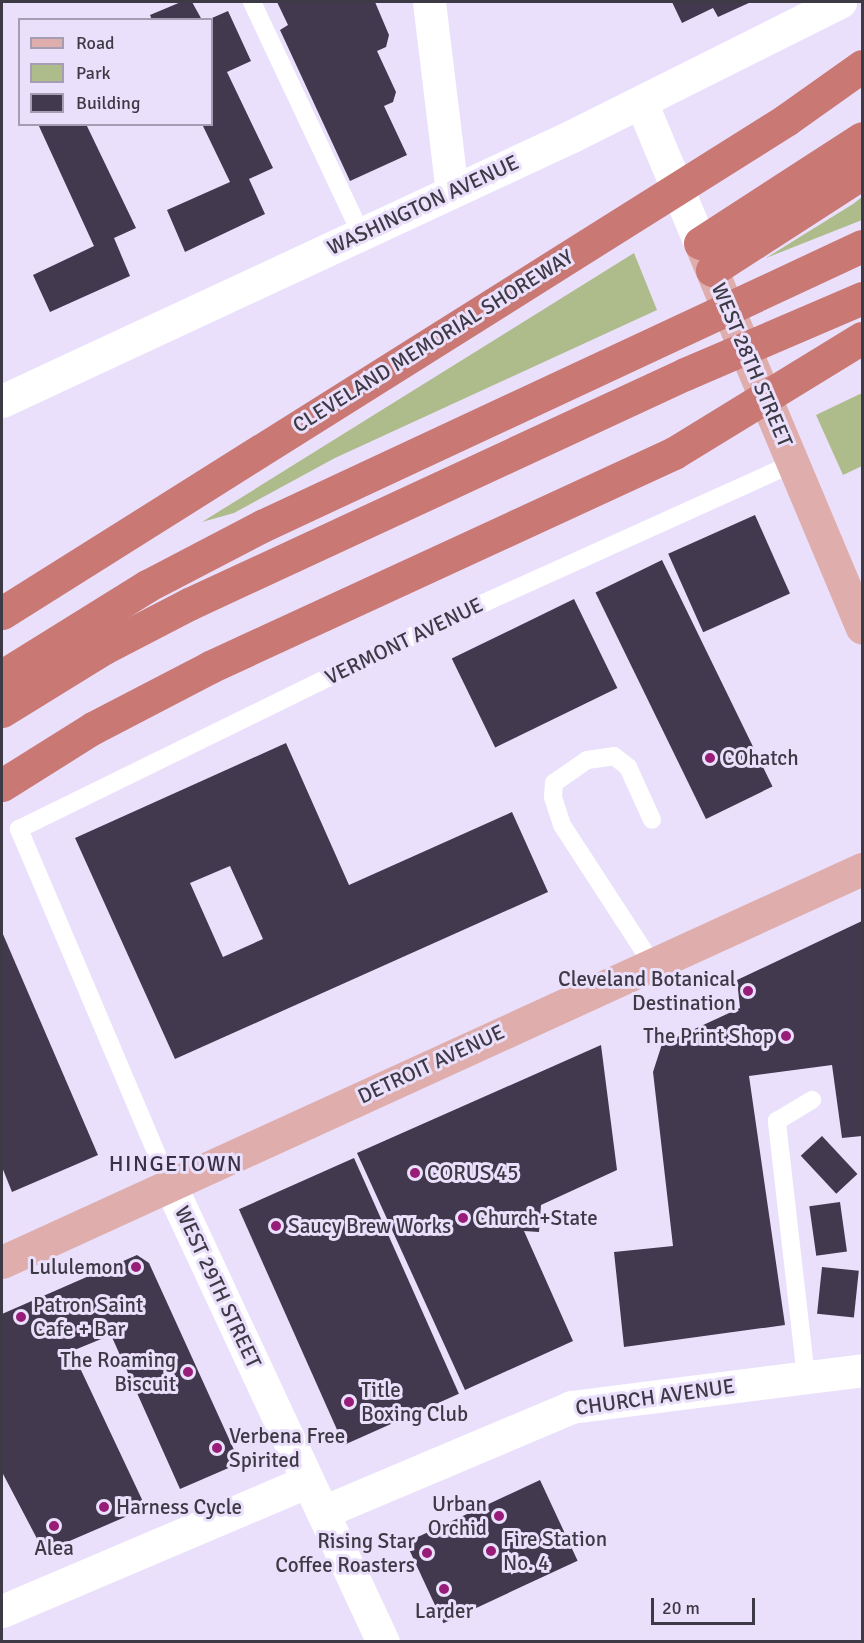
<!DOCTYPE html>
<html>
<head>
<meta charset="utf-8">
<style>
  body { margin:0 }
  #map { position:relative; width:864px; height:1643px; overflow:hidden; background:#eae0fc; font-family:Signika,sans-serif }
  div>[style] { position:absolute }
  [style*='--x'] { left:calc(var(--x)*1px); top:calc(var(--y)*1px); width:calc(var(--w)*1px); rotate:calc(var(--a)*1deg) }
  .green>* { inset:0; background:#aebc8b }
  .building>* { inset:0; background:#42394f; transform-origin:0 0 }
  .lane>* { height:18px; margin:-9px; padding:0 9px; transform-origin:9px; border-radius:9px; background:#fff }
  .street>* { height:33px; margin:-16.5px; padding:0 16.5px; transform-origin:16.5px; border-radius:16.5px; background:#fff }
  .primary>* { height:33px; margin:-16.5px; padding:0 16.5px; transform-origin:16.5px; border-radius:16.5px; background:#dfaeac }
  .highway>* { height:33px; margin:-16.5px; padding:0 16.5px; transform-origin:16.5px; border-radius:16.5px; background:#c97874 }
  .dots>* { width:16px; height:16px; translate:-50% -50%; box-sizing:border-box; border:3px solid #eae0fc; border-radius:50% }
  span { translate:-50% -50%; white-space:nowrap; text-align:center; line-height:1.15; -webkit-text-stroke:6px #eae0fc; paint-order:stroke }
  .street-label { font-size:21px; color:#3e3a45 }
  .poi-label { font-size:21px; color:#3e3a45 }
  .left { translate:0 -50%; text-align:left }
  .right { translate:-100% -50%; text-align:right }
  .neighbourhood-label { font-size:22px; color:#393147; letter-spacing:1.5px }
  .frame { position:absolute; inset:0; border:3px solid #3e3a45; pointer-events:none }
  .legend { position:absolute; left:18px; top:18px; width:195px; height:108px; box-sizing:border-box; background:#eae0fc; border:2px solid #a59eb3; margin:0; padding:8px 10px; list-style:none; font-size:18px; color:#3e3a45 }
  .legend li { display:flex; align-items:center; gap:12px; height:30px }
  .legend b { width:30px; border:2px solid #a59eb3 }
  .scale { position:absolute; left:651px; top:1598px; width:104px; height:27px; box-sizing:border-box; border:3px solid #3e3a45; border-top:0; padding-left:8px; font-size:18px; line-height:21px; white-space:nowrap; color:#3e3a45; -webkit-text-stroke:4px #eae0fc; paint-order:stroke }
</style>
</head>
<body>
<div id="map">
  <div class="green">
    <i style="clip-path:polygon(862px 197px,862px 220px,766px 258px,853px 204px)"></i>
    <i style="clip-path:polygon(634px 253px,657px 310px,335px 458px,234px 513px,202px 522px)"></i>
    <i style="clip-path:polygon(862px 393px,862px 466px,843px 475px,816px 415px)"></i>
  </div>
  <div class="building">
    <i style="clip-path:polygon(181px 2px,192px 2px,202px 20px,152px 20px,150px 15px)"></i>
    <i style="clip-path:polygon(277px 2px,375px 2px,389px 35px,386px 47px,377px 51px,396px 92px,393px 102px,384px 106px,407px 155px,350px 181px,280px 30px,288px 25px)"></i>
    <i style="clip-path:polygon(672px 2px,751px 2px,718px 17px,713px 8px,682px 23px)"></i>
    <i style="clip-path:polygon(228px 11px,251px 61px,227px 72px,273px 168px,249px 179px,265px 214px,185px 252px,167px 210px,230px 182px,202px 124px,212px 124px,212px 18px)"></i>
    <i style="clip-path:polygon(38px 124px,86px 124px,136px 228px,114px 238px,130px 276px,50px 312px,33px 275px,94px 246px)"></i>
    <i style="left:755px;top:515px;width:86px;height:95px;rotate:66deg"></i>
    <i style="left:662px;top:560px;width:252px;height:74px;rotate:64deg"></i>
    <i style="left:574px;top:599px;width:99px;height:136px;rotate:64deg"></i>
    <i style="clip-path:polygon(evenodd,286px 743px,349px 885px,512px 812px,548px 892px,175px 1059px,75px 838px,286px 743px,230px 866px,263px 939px,223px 957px,190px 883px,230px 866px)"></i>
    <i style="clip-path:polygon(862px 921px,862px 1136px,842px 1138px,832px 1065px,749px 1076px,785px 1325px,624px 1347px,614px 1252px,673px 1246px,653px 1072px,662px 1044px,740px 1008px,737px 980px)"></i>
    <i style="clip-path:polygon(2px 932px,98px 1155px,12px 1192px,2px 1167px)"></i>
    <i style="clip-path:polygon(601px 1045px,617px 1170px,541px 1205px,539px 1232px,524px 1231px,573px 1341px,465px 1390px,357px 1153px)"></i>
    <i style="left:822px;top:1136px;width:52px;height:29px;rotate:47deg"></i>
    <i style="left:354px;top:1158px;width:258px;height:126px;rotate:66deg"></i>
    <i style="left:840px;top:1202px;width:50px;height:31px;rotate:82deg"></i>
    <i style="clip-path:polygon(137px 1255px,149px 1263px,240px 1463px,180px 1489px,111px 1335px,72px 1351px,146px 1508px,44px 1552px,2px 1472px,2px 1314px)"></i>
    <i style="left:822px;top:1267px;width:37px;height:47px;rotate:6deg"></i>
    <i style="left:540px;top:1480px;width:89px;height:148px;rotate:65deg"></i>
  </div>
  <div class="lane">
    <i style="--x:252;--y:2;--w:256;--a:64.8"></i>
    <i style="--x:651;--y:962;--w:163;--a:-123"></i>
    <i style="--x:562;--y:825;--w:29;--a:-108"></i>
    <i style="--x:553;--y:797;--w:14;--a:-86"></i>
    <i style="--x:554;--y:783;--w:40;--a:-34.9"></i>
    <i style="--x:587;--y:760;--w:27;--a:-8"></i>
    <i style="--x:614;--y:756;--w:18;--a:38"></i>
    <i style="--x:628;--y:767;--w:58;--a:65.6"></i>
    <i style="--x:170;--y:1185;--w:387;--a:-113"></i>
    <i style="--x:19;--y:829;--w:461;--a:-26.1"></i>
    <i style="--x:433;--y:626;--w:396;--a:-24.3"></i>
    <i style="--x:806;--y:1377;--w:258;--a:-96.5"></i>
    <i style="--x:777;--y:1121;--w:41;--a:-31"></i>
  </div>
  <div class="street">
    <i style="--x:429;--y:2;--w:191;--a:83.1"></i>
    <i style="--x:641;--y:102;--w:153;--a:67.3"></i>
    <i style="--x:2;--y:401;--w:629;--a:-24.93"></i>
    <i style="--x:572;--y:136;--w:300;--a:-26.6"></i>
    <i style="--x:170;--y:1185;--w:504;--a:65.01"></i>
    <i style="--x:323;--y:1512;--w:269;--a:-22.9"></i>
    <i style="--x:571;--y:1407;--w:293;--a:-7.2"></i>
    <i style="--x:2;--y:1611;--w:332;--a:-23"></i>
  </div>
  <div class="primary">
    <i style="--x:701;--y:245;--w:415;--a:67.2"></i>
    <i style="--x:2;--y:1262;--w:946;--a:-24.56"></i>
  </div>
  <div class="highway">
    <i style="--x:700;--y:243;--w:193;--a:-32.9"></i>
    <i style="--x:712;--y:270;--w:179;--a:-32.9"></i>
    <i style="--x:2;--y:613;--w:926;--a:-32.16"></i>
    <i style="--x:786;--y:120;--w:93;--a:-35.4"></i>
    <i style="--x:2;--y:676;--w:171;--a:-31.8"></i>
    <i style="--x:147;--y:586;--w:130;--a:-27.6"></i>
    <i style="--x:262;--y:526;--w:662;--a:-25.02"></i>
    <i style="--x:2;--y:711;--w:120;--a:-31.7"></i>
    <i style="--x:104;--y:648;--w:96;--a:-27.4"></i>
    <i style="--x:189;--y:604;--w:547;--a:-24.88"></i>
    <i style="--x:685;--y:374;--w:193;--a:-23.2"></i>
    <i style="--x:2;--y:785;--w:107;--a:-32.1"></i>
    <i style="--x:93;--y:728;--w:132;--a:-27.5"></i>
    <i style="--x:210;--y:667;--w:511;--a:-24.76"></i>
    <i style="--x:674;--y:453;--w:220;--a:-31.5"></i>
  </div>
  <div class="dots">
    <i style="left:710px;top:758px;background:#971d78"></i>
    <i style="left:748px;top:991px;background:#971d78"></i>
    <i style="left:786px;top:1036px;background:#971d78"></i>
    <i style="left:415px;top:1173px;background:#971d78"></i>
    <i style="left:463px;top:1218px;background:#971d78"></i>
    <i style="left:276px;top:1226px;background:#971d78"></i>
    <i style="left:136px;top:1267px;background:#971d78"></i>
    <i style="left:21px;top:1317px;background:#971d78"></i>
    <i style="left:188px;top:1372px;background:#971d78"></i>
    <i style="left:349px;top:1402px;background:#971d78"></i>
    <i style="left:217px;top:1448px;background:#971d78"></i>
    <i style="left:104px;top:1507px;background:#971d78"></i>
    <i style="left:499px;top:1516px;background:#971d78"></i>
    <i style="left:54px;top:1526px;background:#971d78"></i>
    <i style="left:491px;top:1551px;background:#971d78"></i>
    <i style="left:427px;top:1553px;background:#971d78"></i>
    <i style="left:444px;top:1589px;background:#971d78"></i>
  </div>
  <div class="street-label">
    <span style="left:423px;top:205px;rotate:-25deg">WASHINGTON AVENUE</span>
    <span style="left:433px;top:341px;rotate:-32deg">CLEVELAND MEMORIAL SHOREWAY</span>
    <span style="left:752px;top:365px;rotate:67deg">WEST 28TH STREET</span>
    <span style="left:404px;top:641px;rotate:-26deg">VERMONT AVENUE</span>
    <span style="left:431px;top:1064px;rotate:-25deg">DETROIT AVENUE</span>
    <span style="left:218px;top:1287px;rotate:65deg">WEST 29TH STREET</span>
    <span style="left:655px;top:1397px;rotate:-8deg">CHURCH AVENUE</span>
  </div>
  <div class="poi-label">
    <span class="left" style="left:722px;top:758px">COhatch</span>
    <span class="right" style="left:736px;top:991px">Cleveland Botanical<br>Destination</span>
    <span class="right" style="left:774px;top:1036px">The Print Shop</span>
    <span class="left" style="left:427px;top:1173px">CORUS 45</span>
    <span class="left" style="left:475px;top:1218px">Church+State</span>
    <span class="left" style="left:288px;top:1226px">Saucy Brew Works</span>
    <span class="right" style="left:124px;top:1267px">Lululemon</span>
    <span class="left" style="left:33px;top:1317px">Patron Saint<br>Cafe + Bar</span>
    <span class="right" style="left:176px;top:1372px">The Roaming<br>Biscuit</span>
    <span class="left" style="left:361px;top:1402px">Title<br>Boxing Club</span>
    <span class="left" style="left:229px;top:1448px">Verbena Free<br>Spirited</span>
    <span class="right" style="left:487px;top:1516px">Urban<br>Orchid</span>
    <span class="left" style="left:116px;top:1507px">Harness Cycle</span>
    <span class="left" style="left:503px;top:1551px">Fire Station<br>No. 4</span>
    <span class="right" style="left:415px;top:1553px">Rising Star<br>Coffee Roasters</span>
    <span style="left:54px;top:1548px">Alea</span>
    <span style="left:444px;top:1611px">Larder</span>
  </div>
  <div class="neighbourhood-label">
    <span style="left:176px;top:1164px">HINGETOWN</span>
  </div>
  <div class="frame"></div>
  <ul class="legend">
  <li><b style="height:8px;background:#dfaeac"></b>Road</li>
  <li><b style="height:16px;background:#aebc8b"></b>Park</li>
  <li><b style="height:16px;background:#42394f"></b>Building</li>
  </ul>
  <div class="scale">20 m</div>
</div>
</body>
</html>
